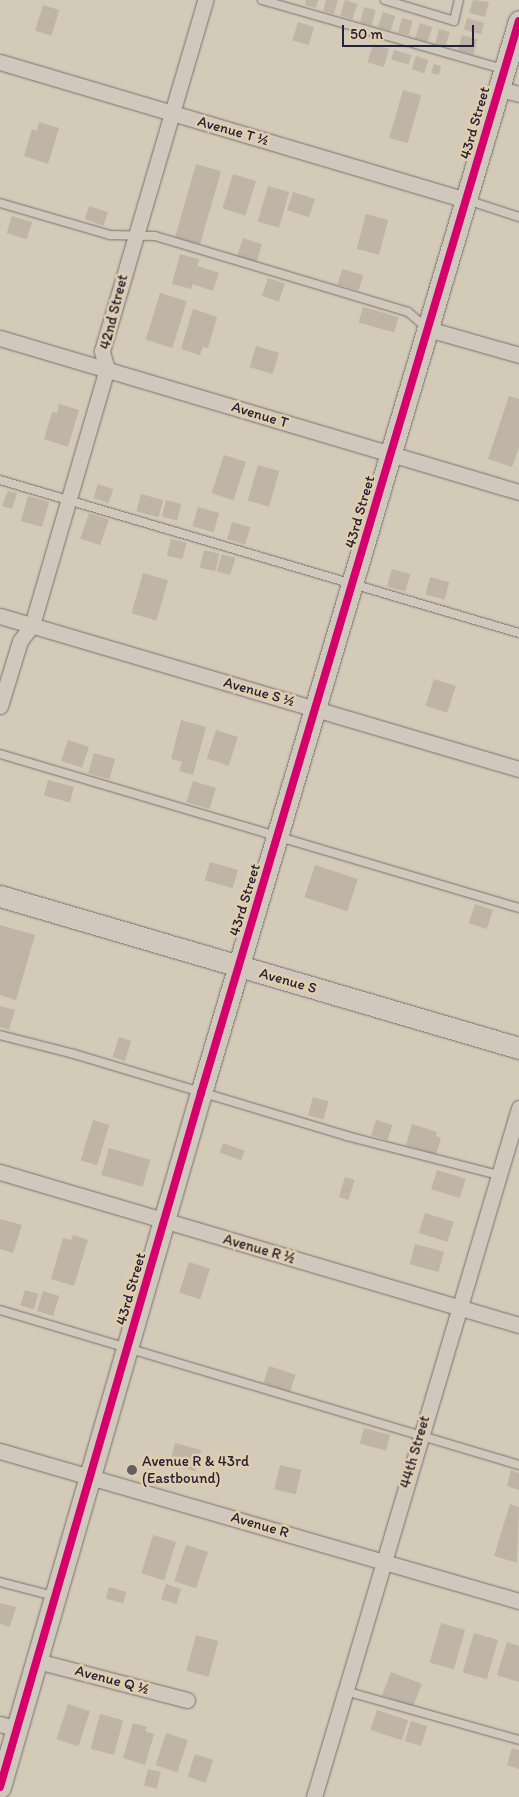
<!DOCTYPE html>
<html>
<head>
<meta charset="utf-8">
<style>
  body { margin:0 }
  #map { position:relative; width:519px; height:1797px; overflow:hidden; background:#d4cab8; font-family:Itim,sans-serif }
  div>[style] { position:absolute }
  [style*='--x'] { left:calc(var(--x)*1px); top:calc(var(--y)*1px); width:calc(var(--w)*1px); rotate:calc(var(--a)*1deg) }
  .building>* { inset:0; background:#bfb4a6; transform-origin:0 0 }
  .roads { filter:drop-shadow(0 0 1px #76726f) drop-shadow(0 0 1px #76726f) }
  .lane>* { height:8px; margin:-4px; padding:0 4px; transform-origin:4px; border-radius:4px; background:#d0c8bc }
  .street>* { height:15px; margin:-7.5px; padding:0 7.5px; transform-origin:7.5px; border-radius:7.5px; background:#d0c8bc }
  .secondary>* { height:21px; margin:-10.5px; padding:0 10.5px; transform-origin:10.5px; border-radius:10.5px; background:#d0c8bc }
  .cycleway>* { height:8px; margin:-4px; padding:0 4px; transform-origin:4px; border-radius:4px; background:#d6006c }
  .dots>* { width:14px; height:14px; translate:-50% -50%; box-sizing:border-box; border:2px solid #e1cdab; border-radius:50% }
  span { translate:-50% -50%; white-space:nowrap; text-align:center; line-height:1.15; -webkit-text-stroke:5px #e1cdab; paint-order:stroke }
  .street-label { font-size:15px; color:#22223b }
  .poi-label { font-size:15px; color:#22223b }
  .left { translate:0 -50%; text-align:left }
  .scale { position:absolute; left:342px; top:25px; width:132px; height:22px; box-sizing:border-box; border:2px solid #22223b; border-top:0; padding-left:6px; font-size:15px; line-height:18px; white-space:nowrap; color:#22223b; -webkit-text-stroke:4px #e1cdab; paint-order:stroke }
</style>
</head>
<body>
<div id="map">
  <div class="building">
    <i style="clip-path:polygon(306px 0,318px 0,316px 8px,305px 5px)"></i>
    <i style="clip-path:polygon(326px 0,338px 0,334px 14px,323px 11px)"></i>
    <i style="left:345px;top:0;width:13px;height:16px;rotate:18deg"></i>
    <i style="clip-path:polygon(473px 0,489px 2px,485px 17px,469px 13px)"></i>
    <i style="left:43px;top:5px;width:17px;height:27px;rotate:17deg"></i>
    <i style="left:364px;top:7px;width:12px;height:16px;rotate:14deg"></i>
    <i style="left:383px;top:12px;width:13px;height:16px;rotate:18deg"></i>
    <i style="left:402px;top:18px;width:11px;height:15px;rotate:15deg"></i>
    <i style="left:467px;top:18px;width:18px;height:12px;rotate:16deg"></i>
    <i style="left:298px;top:22px;width:17px;height:19px;rotate:17deg"></i>
    <i style="left:420px;top:23px;width:13px;height:16px;rotate:18deg"></i>
    <i style="left:439px;top:29px;width:11px;height:16px;rotate:15deg"></i>
    <i style="left:462px;top:35px;width:16px;height:16px;rotate:15deg"></i>
    <i style="left:373px;top:44px;width:17px;height:19px;rotate:17deg"></i>
    <i style="left:394px;top:50px;width:18px;height:10px;rotate:16deg"></i>
    <i style="left:416px;top:56px;width:13px;height:14px;rotate:18deg"></i>
    <i style="clip-path:polygon(434px 64px,441px 66px,439px 75px,431px 73px)"></i>
    <i style="left:403px;top:90px;width:19px;height:50px;rotate:16deg"></i>
    <i style="clip-path:polygon(39px 122px,59px 128px,48px 164px,24px 156px,32px 129px,37px 131px)"></i>
    <i style="left:196px;top:164px;width:26px;height:76px;rotate:16deg"></i>
    <i style="left:233px;top:174px;width:24px;height:36px;rotate:17deg"></i>
    <i style="left:268px;top:186px;width:22px;height:37px;rotate:16deg"></i>
    <i style="left:293px;top:192px;width:23px;height:19px;rotate:18deg"></i>
    <i style="left:89px;top:206px;width:20px;height:14px;rotate:18deg"></i>
    <i style="left:366px;top:214px;width:23px;height:36px;rotate:15deg"></i>
    <i style="left:12px;top:216px;width:21px;height:18px;rotate:17deg"></i>
    <i style="left:243px;top:238px;width:20px;height:19px;rotate:18deg"></i>
    <i style="left:180px;top:254px;width:20px;height:31px;rotate:15deg"></i>
    <i style="left:198px;top:266px;width:22px;height:19px;rotate:18deg"></i>
    <i style="left:342px;top:269px;width:22px;height:16px;rotate:16deg"></i>
    <i style="left:268px;top:278px;width:18px;height:19px;rotate:19deg"></i>
    <i style="left:160px;top:293px;width:28px;height:49px;rotate:17deg"></i>
    <i style="left:363px;top:307px;width:37px;height:16px;rotate:16deg"></i>
    <i style="clip-path:polygon(193px 309px,217px 317px,208px 348px,203px 347px,200px 355px,181px 349px)"></i>
    <i style="left:256px;top:346px;width:24px;height:22px;rotate:17deg"></i>
    <i style="clip-path:polygon(509px 396px,519px 399px,519px 447px,512px 467px,488px 459px)"></i>
    <i style="clip-path:polygon(59px 404px,79px 410px,68px 447px,44px 439px,52px 412px,57px 413px)"></i>
    <i style="left:224px;top:455px;width:23px;height:40px;rotate:18deg"></i>
    <i style="left:258px;top:465px;width:22px;height:37px;rotate:16deg"></i>
    <i style="left:98px;top:484px;width:16px;height:15px;rotate:18deg"></i>
    <i style="clip-path:polygon(8px 491px,17px 493px,12px 509px,2px 506px)"></i>
    <i style="left:141px;top:494px;width:23px;height:18px;rotate:15deg"></i>
    <i style="left:28px;top:496px;width:22px;height:26px;rotate:16deg"></i>
    <i style="left:166px;top:500px;width:16px;height:17px;rotate:15deg"></i>
    <i style="left:198px;top:507px;width:22px;height:20px;rotate:16deg"></i>
    <i style="left:89px;top:513px;width:21px;height:27px;rotate:19deg"></i>
    <i style="left:232px;top:522px;width:19px;height:18px;rotate:16deg"></i>
    <i style="left:171px;top:539px;width:16px;height:17px;rotate:14deg"></i>
    <i style="left:204px;top:550px;width:16px;height:18px;rotate:14deg"></i>
    <i style="left:222px;top:554px;width:14px;height:18px;rotate:17deg"></i>
    <i style="left:392px;top:569px;width:19px;height:18px;rotate:16deg"></i>
    <i style="left:143px;top:573px;width:26px;height:42px;rotate:16deg"></i>
    <i style="left:430px;top:577px;width:20px;height:18px;rotate:15deg"></i>
    <i style="left:434px;top:679px;width:23px;height:28px;rotate:18deg"></i>
    <i style="clip-path:polygon(181px 720px,206px 727px,193px 775px,179px 771px,182px 762px,171px 759px)"></i>
    <i style="left:216px;top:730px;width:23px;height:30px;rotate:18deg"></i>
    <i style="left:68px;top:740px;width:22px;height:22px;rotate:18deg"></i>
    <i style="left:94px;top:753px;width:22px;height:21px;rotate:16deg"></i>
    <i style="left:48px;top:780px;width:27px;height:16px;rotate:15deg"></i>
    <i style="left:193px;top:781px;width:24px;height:22px;rotate:17deg"></i>
    <i style="left:210px;top:862px;width:29px;height:19px;rotate:16deg"></i>
    <i style="left:315px;top:865px;width:45px;height:34px;rotate:18deg"></i>
    <i style="left:475px;top:904px;width:19px;height:20px;rotate:18deg"></i>
    <i style="clip-path:polygon(0 925px,35px 935px,16px 1000px,0 995px)"></i>
    <i style="clip-path:polygon(0 1006px,15px 1010px,9px 1030px,0 1027px)"></i>
    <i style="left:119px;top:1037px;width:13px;height:21px;rotate:18deg"></i>
    <i style="left:313px;top:1097px;width:16px;height:19px;rotate:15deg"></i>
    <i style="left:93px;top:1120px;width:17px;height:42px;rotate:17deg"></i>
    <i style="left:376px;top:1120px;width:17px;height:16px;rotate:17deg"></i>
    <i style="clip-path:polygon(412px 1124px,437px 1132px,436px 1136px,441px 1138px,436px 1155px,406px 1145px)"></i>
    <i style="left:223px;top:1143px;width:23px;height:10px;rotate:20deg"></i>
    <i style="left:109px;top:1148px;width:43px;height:28px;rotate:16deg"></i>
    <i style="left:437px;top:1170px;width:30px;height:20px;rotate:17deg"></i>
    <i style="left:345px;top:1177px;width:10px;height:21px;rotate:17deg"></i>
    <i style="left:425px;top:1213px;width:30px;height:21px;rotate:17deg"></i>
    <i style="clip-path:polygon(0 1219px,22px 1225px,13px 1253px,0 1249px)"></i>
    <i style="clip-path:polygon(73px 1235px,88px 1240px,74px 1286px,51px 1279px,63px 1238px,71px 1240px)"></i>
    <i style="left:415px;top:1244px;width:30px;height:21px;rotate:15deg"></i>
    <i style="left:189px;top:1262px;width:22px;height:32px;rotate:18deg"></i>
    <i style="left:25px;top:1290px;width:14px;height:16px;rotate:17deg"></i>
    <i style="left:43px;top:1291px;width:17px;height:21px;rotate:17deg"></i>
    <i style="left:269px;top:1366px;width:28px;height:18px;rotate:18deg"></i>
    <i style="left:364px;top:1428px;width:27px;height:16px;rotate:15deg"></i>
    <i style="left:175px;top:1443px;width:27px;height:22px;rotate:15deg"></i>
    <i style="left:280px;top:1465px;width:22px;height:25px;rotate:13deg"></i>
    <i style="clip-path:polygon(511px 1470px,519px 1473px,519px 1490px,507px 1486px)"></i>
    <i style="clip-path:polygon(510px 1504px,519px 1507px,517px 1563px,494px 1556px)"></i>
    <i style="left:153px;top:1535px;width:24px;height:40px;rotate:17deg"></i>
    <i style="left:186px;top:1545px;width:23px;height:38px;rotate:18deg"></i>
    <i style="left:166px;top:1584px;width:16px;height:16px;rotate:18deg"></i>
    <i style="left:109px;top:1587px;width:18px;height:12px;rotate:16deg"></i>
    <i style="clip-path:polygon(0 1603px,16px 1607px,10px 1627px,0 1624px)"></i>
    <i style="left:441px;top:1623px;width:25px;height:41px;rotate:16deg"></i>
    <i style="left:474px;top:1633px;width:25px;height:41px;rotate:16deg"></i>
    <i style="left:196px;top:1635px;width:23px;height:37px;rotate:15deg"></i>
    <i style="clip-path:polygon(507px 1642px,519px 1646px,519px 1682px,497px 1675px)"></i>
    <i style="left:391px;top:1672px;width:33px;height:25px;rotate:21deg"></i>
    <i style="left:68px;top:1704px;width:23px;height:37px;rotate:18deg"></i>
    <i style="left:377px;top:1710px;width:33px;height:21px;rotate:18deg"></i>
    <i style="left:100px;top:1714px;width:24px;height:36px;rotate:15deg"></i>
    <i style="left:411px;top:1721px;width:17px;height:21px;rotate:17deg"></i>
    <i style="clip-path:polygon(133px 1723px,147px 1727px,145px 1731px,154px 1734px,145px 1765px,123px 1758px)"></i>
    <i style="left:166px;top:1733px;width:23px;height:34px;rotate:18deg"></i>
    <i style="clip-path:polygon(512px 1748px,519px 1750px,519px 1769px,507px 1765px)"></i>
    <i style="left:195px;top:1754px;width:19px;height:24px;rotate:18deg"></i>
    <i style="left:148px;top:1769px;width:13px;height:17px;rotate:13deg"></i>
  </div>
  <div class="roads">
    <div class="lane">
      <i style="--x:262;--y:0;--w:251;--a:16"></i>
      <i style="--x:385;--y:0;--w:72;--a:16.9"></i>
      <i style="--x:454;--y:21;--w:22;--a:-77"></i>
      <i style="--x:467;--y:200;--w:55;--a:18.1"></i>
      <i style="--x:0;--y:203;--w:115;--a:16.2"></i>
      <i style="--x:110;--y:235;--w:45;--a:1.3"></i>
      <i style="--x:155;--y:236;--w:264;--a:16.7"></i>
      <i style="--x:408;--y:312;--w:25;--a:40"></i>
      <i style="--x:0;--y:480;--w:541;--a:16.43"></i>
      <i style="--x:0;--y:754;--w:541;--a:16.53"></i>
      <i style="--x:0;--y:1035;--w:76;--a:14.4"></i>
      <i style="--x:74;--y:1054;--w:285;--a:16.7"></i>
      <i style="--x:347;--y:1136;--w:157;--a:14.4"></i>
      <i style="--x:0;--y:1310;--w:542;--a:16.63"></i>
      <i style="--x:0;--y:1582;--w:56;--a:14.5"></i>
      <i style="--x:345;--y:1691;--w:181;--a:15.7"></i>
    </div>
    <div class="street">
      <i style="--x:0;--y:62;--w:487;--a:16.5"></i>
      <i style="--x:499;--y:89;--w:21;--a:14"></i>
      <i style="--x:428;--y:329;--w:95;--a:15.9"></i>
      <i style="--x:0;--y:338;--w:541;--a:16.53"></i>
      <i style="--x:0;--y:616;--w:541;--a:16.43"></i>
      <i style="--x:0;--y:706;--w:68;--a:-72.9"></i>
      <i style="--x:20;--y:641;--w:20;--a:-53"></i>
      <i style="--x:32;--y:625;--w:267;--a:-73.7"></i>
      <i style="--x:107;--y:369;--w:19;--a:-106"></i>
      <i style="--x:102;--y:351;--w:366;--a:-73.6"></i>
      <i style="--x:0;--y:1172;--w:541;--a:16.43"></i>
      <i style="--x:0;--y:1451;--w:540;--a:16.12"></i>
      <i style="--x:37;--y:1661;--w:155;--a:14.6"></i>
      <i style="--x:0;--y:1724;--w:18;--a:16"></i>
      <i style="--x:314;--y:1797;--w:719;--a:-73.43"></i>
    </div>
    <div class="secondary">
      <i style="--x:0;--y:896;--w:541;--a:16.32"></i>
      <i style="--x:0;--y:1787;--w:723;--a:-73.85"></i>
      <i style="--x:201;--y:1093;--w:1118;--a:-73.48"></i>
    </div>
  </div>
  <div class="cycleway">
    <i style="--x:0;--y:1787;--w:723;--a:-73.85"></i>
    <i style="--x:201;--y:1093;--w:1118;--a:-73.48"></i>
  </div>
  <div class="dots">
    <i style="left:132px;top:1470px;background:#605d67"></i>
  </div>
  <div class="street-label">
    <span style="left:475px;top:123px;rotate:-74deg">43rd Street</span>
    <span style="left:233px;top:131px;rotate:16deg">Avenue T ½</span>
    <span style="left:114px;top:312px;rotate:-76deg">42nd Street</span>
    <span style="left:260px;top:415px;rotate:17deg">Avenue T</span>
    <span style="left:360px;top:512px;rotate:-74deg">43rd Street</span>
    <span style="left:259px;top:692px;rotate:16deg">Avenue S ½</span>
    <span style="left:245px;top:900px;rotate:-73deg">43rd Street</span>
    <span style="left:288px;top:981px;rotate:16deg">Avenue S</span>
    <span style="left:259px;top:1249px;rotate:16deg">Avenue R ½</span>
    <span style="left:131px;top:1289px;rotate:-74deg">43rd Street</span>
    <span style="left:415px;top:1452px;rotate:-74deg">44th Street</span>
    <span style="left:260px;top:1525px;rotate:16deg">Avenue R</span>
    <span style="left:112px;top:1680px;rotate:15deg">Avenue Q ½</span>
  </div>
  <div class="poi-label">
    <span class="left" style="left:142px;top:1470px">Avenue R &amp; 43rd<br>(Eastbound)</span>
  </div>
  <div class="scale">50 m</div>
</div>
</body>
</html>
